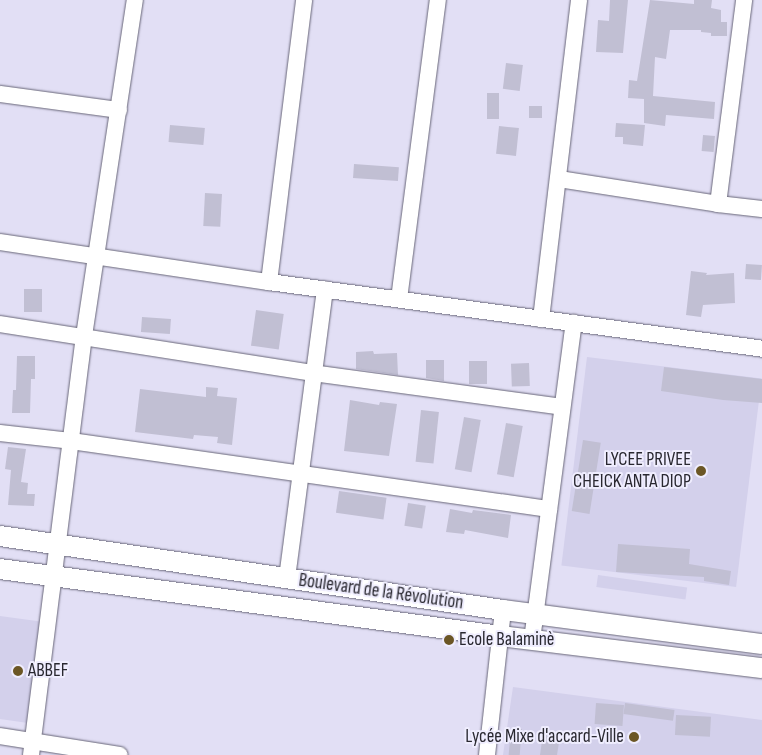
<!DOCTYPE html>
<html>
<head>
<meta charset="utf-8">
<style>
  body { margin:0 }
  #map { position:relative; width:762px; height:755px; overflow:hidden; background:#e2dff5; font-family:"Sofia Sans Condensed",sans-serif }
  div>[style] { position:absolute }
  [style*='--x'] { left:calc(var(--x)*1px); top:calc(var(--y)*1px); width:calc(var(--w)*1px); rotate:calc(var(--a)*1deg) }
  .built>* { inset:0; background:#d3d0eb; transform-origin:0 0 }
  .building>* { inset:0; background:#c1bfd3; transform-origin:0 0 }
  .roads { filter:drop-shadow(0 0 1px #686678) drop-shadow(0 0 1px #686678) }
  .minor>* { height:16px; margin:-8px; padding:0 8px; transform-origin:8px; border-radius:8px; background:#fff }
  .major>* { height:20px; margin:-10px; padding:0 10px; transform-origin:10px; border-radius:10px; background:#fff }
  .dots>* { width:14px; height:14px; translate:-50% -50%; box-sizing:border-box; border:2px solid #efedfe; border-radius:50% }
  span { translate:-50% -50%; white-space:nowrap; text-align:center; line-height:1.15; -webkit-text-stroke:4px #efedfe; paint-order:stroke }
  .poi-label { font-size:19px; color:#292830 }
  .right { translate:-100% -50%; text-align:right }
  .left { translate:0 -50%; text-align:left }
  .street-label { font-size:19px; color:#292830 }
</style>
</head>
<body>
<div id="map">
  <div class="built">
    <i style="left:587px;top:357px;width:176px;height:210px;rotate:7deg"></i>
    <i style="left:598px;top:575px;width:90px;height:12px;rotate:8deg"></i>
    <i style="clip-path:polygon(0 616px,44px 622px,28px 723px,0 719px)"></i>
    <i style="clip-path:polygon(513px 687px,762px 720px,762px 755px,503px 755px)"></i>
  </div>
  <div class="building">
    <i style="clip-path:polygon(610px 0,628px 0,623px 53px,596px 52px,598px 20px,609px 21px)"></i>
    <i style="clip-path:polygon(650px 0,694px 4px,694px 0,712px 0,711px 8px,721px 10px,721px 22px,727px 22px,727px 36px,711px 36px,711px 33px,701px 32px,701px 30px,670px 30px,666px 59px,655px 57px,653px 96px,715px 102px,714px 119px,666px 115px,665px 126px,644px 123px,644px 99px,628px 98px,629px 80px,637px 81px)"></i>
    <i style="left:506px;top:63px;width:17px;height:26px;rotate:7deg"></i>
    <i style="left:487px;top:93px;width:12px;height:26px"></i>
    <i style="left:529px;top:106px;width:13px;height:12px"></i>
    <i style="clip-path:polygon(616px 123px,645px 125px,643px 146px,623px 144px,623px 137px,615px 137px)"></i>
    <i style="left:170px;top:125px;width:35px;height:17px;rotate:5deg"></i>
    <i style="left:499px;top:126px;width:20px;height:28px;rotate:6deg"></i>
    <i style="left:703px;top:135px;width:12px;height:16px;rotate:5deg"></i>
    <i style="left:354px;top:164px;width:45px;height:14px;rotate:4deg"></i>
    <i style="left:205px;top:193px;width:17px;height:33px;rotate:3deg"></i>
    <i style="left:746px;top:264px;width:16px;height:15px;rotate:4deg"></i>
    <i style="clip-path:polygon(691px 271px,707px 273px,706px 275px,734px 273px,735px 303px,703px 305px,701px 317px,686px 315px)"></i>
    <i style="left:42px;top:289px;width:23px;height:18px;rotate:90deg"></i>
    <i style="left:256px;top:310px;width:28px;height:36px;rotate:8deg"></i>
    <i style="left:142px;top:317px;width:29px;height:15px;rotate:4deg"></i>
    <i style="clip-path:polygon(373px 351px,374px 354px,397px 353px,398px 375px,356px 369px,356px 352px)"></i>
    <i style="clip-path:polygon(17px 356px,35px 356px,35px 379px,31px 379px,30px 413px,12px 413px,13px 390px,16px 390px)"></i>
    <i style="clip-path:polygon(426px 360px,444px 360px,444px 381px,426px 378px)"></i>
    <i style="left:469px;top:361px;width:18px;height:23px"></i>
    <i style="left:529px;top:363px;width:23px;height:18px;rotate:88deg"></i>
    <i style="clip-path:polygon(664px 367px,762px 379px,762px 403px,723px 400px,661px 391px)"></i>
    <i style="clip-path:polygon(206px 387px,218px 388px,217px 396px,237px 398px,232px 445px,217px 443px,218px 437px,194px 435px,193px 439px,135px 432px,140px 389px,206px 397px)"></i>
    <i style="clip-path:polygon(350px 400px,379px 405px,380px 402px,397px 404px,389px 456px,344px 451px)"></i>
    <i style="left:421px;top:410px;width:18px;height:52px;rotate:6deg"></i>
    <i style="left:464px;top:417px;width:17px;height:53px;rotate:10deg"></i>
    <i style="left:506px;top:423px;width:17px;height:52px;rotate:10deg"></i>
    <i style="left:583px;top:440px;width:18px;height:72px;rotate:9deg"></i>
    <i style="clip-path:polygon(8px 447px,26px 449px,21px 482px,28px 483px,27px 494px,35px 494px,34px 506px,8px 505px,11px 470px,5px 469px)"></i>
    <i style="left:339px;top:491px;width:48px;height:22px;rotate:8deg"></i>
    <i style="left:408px;top:503px;width:18px;height:23px;rotate:9deg"></i>
    <i style="clip-path:polygon(450px 509px,472px 513px,473px 510px,511px 515px,508px 538px,465px 530px,464px 534px,446px 532px)"></i>
    <i style="clip-path:polygon(618px 544px,690px 549px,689px 564px,731px 571px,729px 585px,704px 581px,704px 577px,616px 572px)"></i>
    <i style="left:596px;top:703px;width:28px;height:21px;rotate:4deg"></i>
    <i style="left:625px;top:703px;width:50px;height:11px;rotate:8deg"></i>
    <i style="left:676px;top:715px;width:35px;height:20px;rotate:3deg"></i>
    <i style="left:511px;top:728px;width:11px;height:27px;rotate:5deg"></i>
    <i style="clip-path:polygon(543px 734px,560px 736px,557px 755px,540px 755px)"></i>
  </div>
  <div class="roads">
    <div class="minor">
      <i style="--x:0;--y:94;--w:120;--a:7.7"></i>
      <i style="--x:559;--y:179;--w:161;--a:8.9"></i>
      <i style="--x:718;--y:204;--w:44;--a:6.5"></i>
      <i style="--x:718;--y:204;--w:206;--a:-82.7"></i>
      <i style="--x:0;--y:242;--w:272;--a:8.5"></i>
      <i style="--x:269;--y:282;--w:498;--a:7.7"></i>
      <i style="--x:269;--y:282;--w:284;--a:-82.9"></i>
      <i style="--x:399;--y:299;--w:302;--a:-82.6"></i>
      <i style="--x:541;--y:319;--w:321;--a:-83.2"></i>
      <i style="--x:0;--y:324;--w:316;--a:8.9"></i>
      <i style="--x:312;--y:373;--w:252;--a:7.7"></i>
      <i style="--x:0;--y:433;--w:71;--a:6.4"></i>
      <i style="--x:71;--y:441;--w:483;--a:8.1"></i>
      <i style="--x:287;--y:578;--w:291;--a:-82.5"></i>
      <i style="--x:532;--y:640;--w:320;--a:-82.5"></i>
      <i style="--x:0;--y:736;--w:121;--a:9"></i>
      <i style="--x:31;--y:755;--w:422;--a:-82.8"></i>
      <i style="--x:84;--y:336;--w:340;--a:-81.4"></i>
      <i style="--x:487;--y:755;--w:146;--a:-83.7"></i>
    </div>
    <div class="major">
      <i style="--x:0;--y:536;--w:508;--a:8.37"></i>
      <i style="--x:503;--y:610;--w:261;--a:7.5"></i>
      <i style="--x:0;--y:569;--w:504;--a:7.63"></i>
      <i style="--x:500;--y:636;--w:264;--a:7"></i>
    </div>
  </div>
  <div class="dots">
    <i style="left:701px;top:471px;background:#6b5625"></i>
    <i style="left:449px;top:640px;background:#6b5625"></i>
    <i style="left:18px;top:671px;background:#6b5625"></i>
    <i style="left:634px;top:737px;background:#6b5625"></i>
  </div>
  <div class="poi-label">
    <span class="right" style="left:691px;top:471px">LYCEE PRIVEE<br>CHEICK ANTA DIOP</span>
    <span class="left" style="left:459px;top:640px">Ecole Balaminè</span>
    <span class="left" style="left:28px;top:671px">ABBEF</span>
    <span class="right" style="left:624px;top:737px">Lycée Mixe d'accard-Ville</span>
  </div>
  <div class="street-label">
    <span style="left:381px;top:592px;rotate:8deg">Boulevard de la Révolution</span>
  </div>
</div>
</body>
</html>
